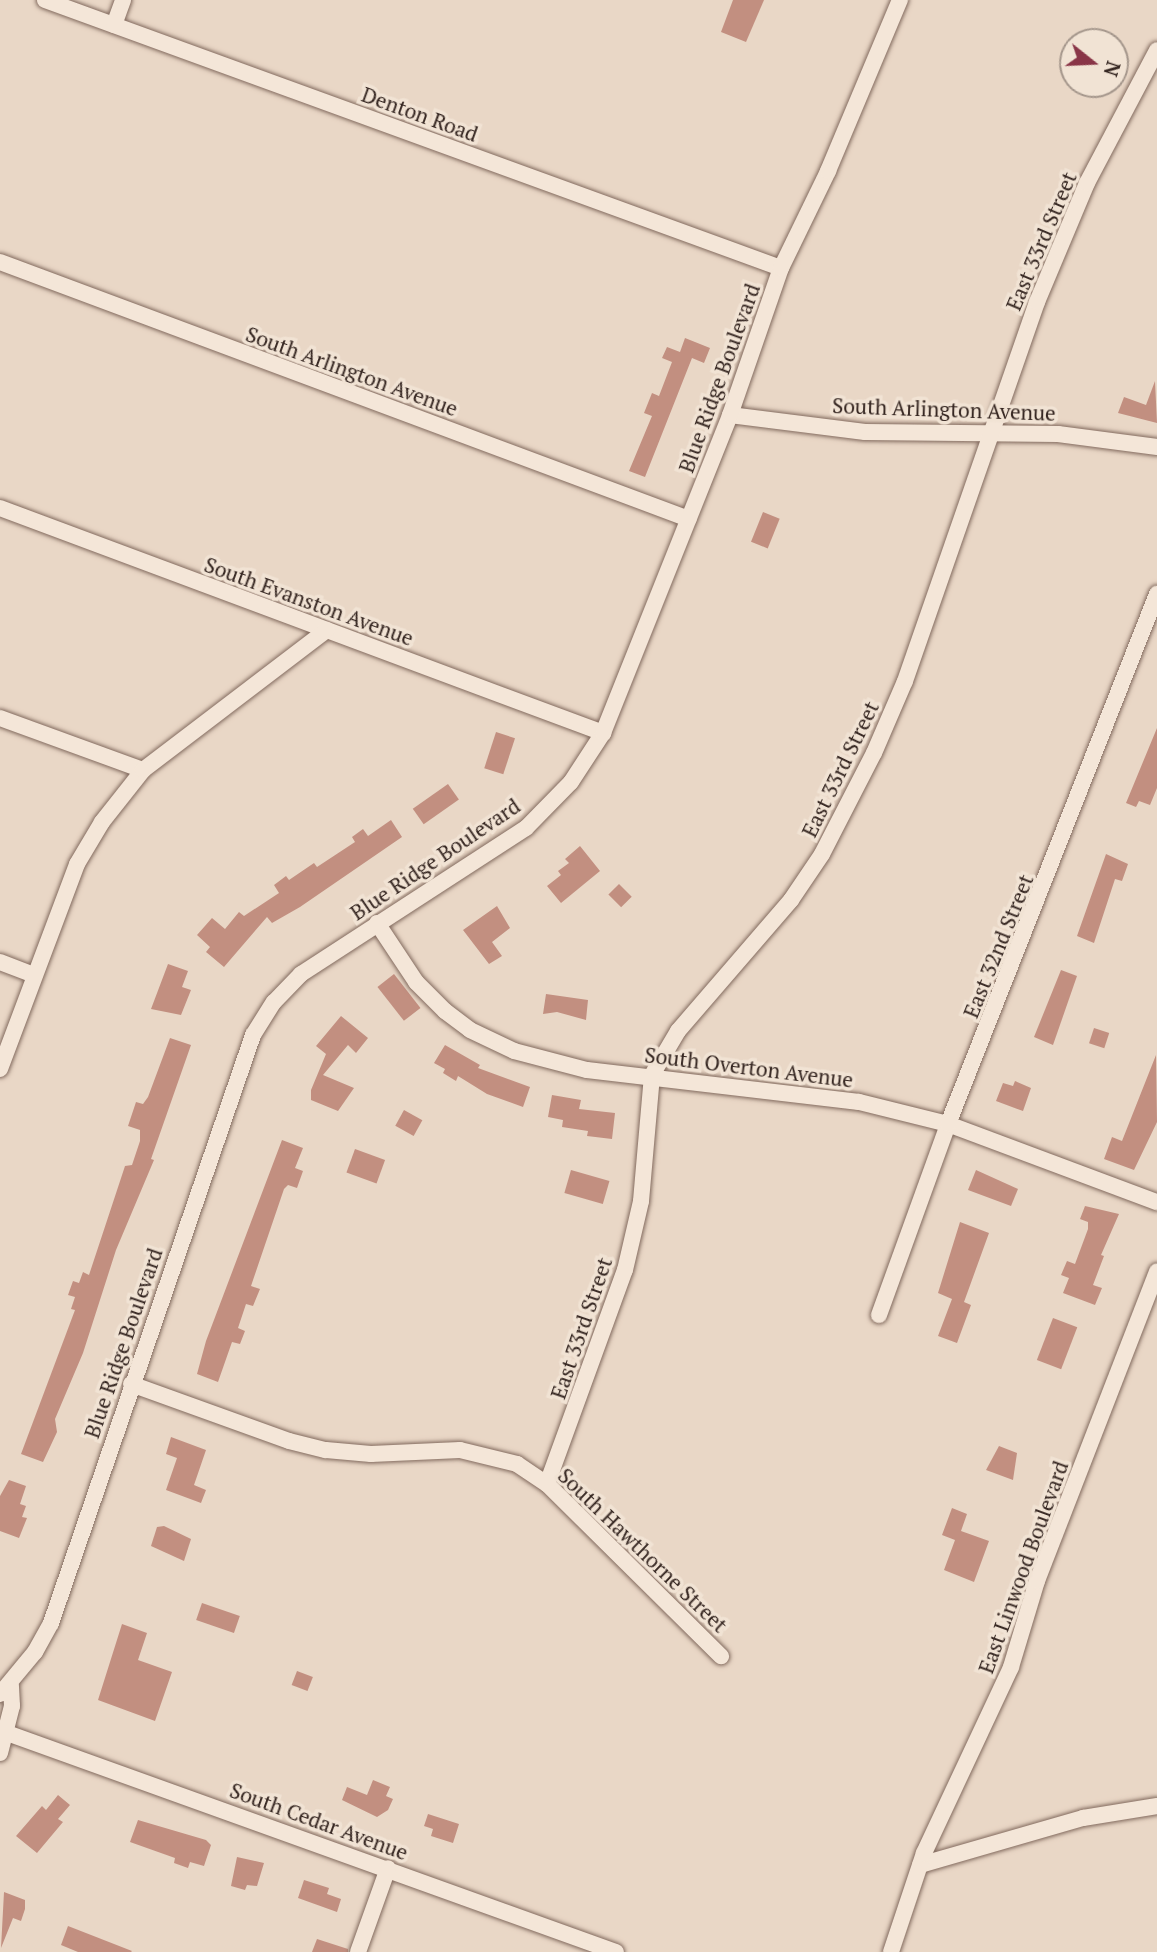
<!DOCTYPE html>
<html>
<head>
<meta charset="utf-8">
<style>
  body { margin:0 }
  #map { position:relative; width:1157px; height:1952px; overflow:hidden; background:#e9d7c6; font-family:"PT Serif",serif }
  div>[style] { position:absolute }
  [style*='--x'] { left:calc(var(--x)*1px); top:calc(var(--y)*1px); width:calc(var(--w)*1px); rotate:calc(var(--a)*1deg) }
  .building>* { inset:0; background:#c28f80; transform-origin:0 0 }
  .roads { filter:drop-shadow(0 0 2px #826a5e) drop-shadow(0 0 2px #826a5e) }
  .minor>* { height:16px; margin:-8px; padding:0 8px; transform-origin:8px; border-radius:8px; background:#f4e6d8 }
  span { translate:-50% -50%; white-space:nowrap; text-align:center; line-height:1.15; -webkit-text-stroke:7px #f1e3d4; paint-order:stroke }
  .street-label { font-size:21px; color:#342520 }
  .north { position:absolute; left:1059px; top:28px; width:70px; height:70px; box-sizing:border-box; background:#f1e3d4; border:2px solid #a5978c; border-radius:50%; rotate:108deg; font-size:19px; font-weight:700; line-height:28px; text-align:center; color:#342520 }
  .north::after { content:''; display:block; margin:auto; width:24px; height:32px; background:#893547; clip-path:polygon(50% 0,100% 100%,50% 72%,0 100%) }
</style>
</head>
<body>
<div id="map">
  <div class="building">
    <i style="clip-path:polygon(733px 0,764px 0,746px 42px,721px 32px)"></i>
    <i style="clip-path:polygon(685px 338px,710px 348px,704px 363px,692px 358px,645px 477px,629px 471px,652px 416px,644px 413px,652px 393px,659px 396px,672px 362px,662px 358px,667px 347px,680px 352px)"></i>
    <i style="clip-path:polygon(1155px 381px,1157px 423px,1118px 413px,1124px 397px,1146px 405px)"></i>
    <i style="left:763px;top:512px;width:18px;height:32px;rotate:22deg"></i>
    <i style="clip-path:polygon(1157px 728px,1157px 788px,1150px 805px,1139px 801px,1136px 807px,1126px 803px)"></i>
    <i style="left:496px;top:732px;width:20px;height:38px;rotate:18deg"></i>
    <i style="left:448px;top:784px;width:19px;height:43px;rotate:55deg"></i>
    <i style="clip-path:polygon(391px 820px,402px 837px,300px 907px,272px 923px,267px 917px,224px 967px,206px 952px,210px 947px,197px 935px,212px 918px,225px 929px,239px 912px,244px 916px,279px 893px,274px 885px,286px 876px,289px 880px,314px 863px,317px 867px,355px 842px,352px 837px,363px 829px,368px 836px)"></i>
    <i style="clip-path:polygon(580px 846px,600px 871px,561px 903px,547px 886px,561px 875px,558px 871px,569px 863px,565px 859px)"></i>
    <i style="clip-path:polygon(1106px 854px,1128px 864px,1122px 881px,1115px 879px,1094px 943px,1077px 936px)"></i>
    <i style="left:619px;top:884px;width:18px;height:15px;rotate:45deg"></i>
    <i style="clip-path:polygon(497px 906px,510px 928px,492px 942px,502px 956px,489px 964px,463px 930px)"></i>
    <i style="clip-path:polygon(168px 964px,188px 971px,182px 987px,191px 990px,181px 1015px,151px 1009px)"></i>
    <i style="clip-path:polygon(1061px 970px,1077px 976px,1053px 1045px,1034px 1037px)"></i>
    <i style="left:394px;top:974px;width:43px;height:21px;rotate:52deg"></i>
    <i style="clip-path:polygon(546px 994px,588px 1000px,586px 1020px,557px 1012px,543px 1014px)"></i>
    <i style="clip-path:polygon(341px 1016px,368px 1038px,356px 1053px,348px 1045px,323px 1075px,354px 1088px,338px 1111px,311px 1100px,311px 1090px,326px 1054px,316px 1046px)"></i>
    <i style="left:1094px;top:1028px;width:16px;height:16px;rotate:18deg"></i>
    <i style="clip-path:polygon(170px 1038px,191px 1045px,151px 1159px,154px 1160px,116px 1250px,83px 1353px,55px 1419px,57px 1432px,43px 1462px,21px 1454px,75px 1310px,71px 1309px,75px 1297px,68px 1295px,73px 1281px,79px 1283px,83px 1272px,89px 1275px,125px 1166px,132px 1165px,140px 1141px,140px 1130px,128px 1126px,136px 1102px,143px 1104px,148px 1097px)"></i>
    <i style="clip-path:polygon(445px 1045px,480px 1065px,478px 1068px,530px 1087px,523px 1107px,487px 1094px,458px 1076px,456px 1081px,443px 1073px,445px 1069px,434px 1063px)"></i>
    <i style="clip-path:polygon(1156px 1055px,1157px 1122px,1134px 1170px,1104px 1159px,1112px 1137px,1122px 1141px)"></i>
    <i style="clip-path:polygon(1015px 1081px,1031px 1088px,1023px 1111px,996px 1101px,1003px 1083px,1013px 1086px)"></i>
    <i style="clip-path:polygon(552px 1095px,581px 1100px,579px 1109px,615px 1113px,612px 1139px,587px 1136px,588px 1131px,562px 1127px,563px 1120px,548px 1117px)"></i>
    <i style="left:404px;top:1110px;width:21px;height:18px;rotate:29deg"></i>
    <i style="clip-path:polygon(282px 1140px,303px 1148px,295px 1168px,303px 1171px,297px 1188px,288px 1185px,284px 1189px,251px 1286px,260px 1289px,253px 1306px,246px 1304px,238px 1328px,245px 1331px,240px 1344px,232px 1342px,218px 1382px,197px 1374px,206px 1341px)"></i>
    <i style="left:355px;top:1149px;width:32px;height:25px;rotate:20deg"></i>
    <i style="left:571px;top:1170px;width:40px;height:24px;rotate:16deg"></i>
    <i style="clip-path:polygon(976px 1170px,1018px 1189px,1011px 1206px,968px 1190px)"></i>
    <i style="clip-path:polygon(1085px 1206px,1119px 1214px,1101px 1255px,1104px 1256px,1093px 1285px,1102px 1288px,1095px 1305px,1063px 1293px,1069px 1278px,1061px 1275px,1067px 1261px,1075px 1264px,1088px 1229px,1088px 1222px,1080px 1219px)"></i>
    <i style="clip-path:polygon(960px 1222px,989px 1233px,964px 1302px,971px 1305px,957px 1343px,938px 1336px,952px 1299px,938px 1293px)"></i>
    <i style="left:1053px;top:1318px;width:26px;height:45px;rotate:21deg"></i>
    <i style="clip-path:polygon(171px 1437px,206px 1450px,194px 1485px,206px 1490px,201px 1503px,166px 1490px,177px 1458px,166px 1454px)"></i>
    <i style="clip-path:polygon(999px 1446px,1017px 1453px,1013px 1480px,986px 1470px)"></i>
    <i style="clip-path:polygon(9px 1480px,26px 1486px,20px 1504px,26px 1506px,22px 1517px,27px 1518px,19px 1538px,0 1531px,0 1496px)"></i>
    <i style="clip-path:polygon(952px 1508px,967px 1514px,961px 1531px,989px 1541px,974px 1582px,944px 1570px,955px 1540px,942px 1535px)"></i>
    <i style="clip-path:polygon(164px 1526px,191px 1539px,184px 1561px,151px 1546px,157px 1527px)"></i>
    <i style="left:202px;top:1603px;width:40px;height:18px;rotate:19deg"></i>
    <i style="clip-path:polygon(122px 1624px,147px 1633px,138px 1660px,172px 1672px,155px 1721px,98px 1700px)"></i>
    <i style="left:297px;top:1671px;width:17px;height:15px;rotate:21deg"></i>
    <i style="clip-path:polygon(373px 1780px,390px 1787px,386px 1796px,393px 1799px,388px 1810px,377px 1817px,342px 1800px,347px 1787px,367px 1795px)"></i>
    <i style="clip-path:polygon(58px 1795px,70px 1805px,58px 1819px,63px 1822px,37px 1853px,16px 1836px,42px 1806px,46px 1810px)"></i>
    <i style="clip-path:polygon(428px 1814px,459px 1824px,453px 1843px,431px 1836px,433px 1829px,424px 1826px)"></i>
    <i style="clip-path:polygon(138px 1820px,206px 1840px,211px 1845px,204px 1866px,190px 1862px,188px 1868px,174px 1863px,175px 1858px,130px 1842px)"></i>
    <i style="clip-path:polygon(237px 1857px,264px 1863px,257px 1886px,247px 1885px,245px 1890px,231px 1886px)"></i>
    <i style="clip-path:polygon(304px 1880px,329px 1888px,327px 1894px,341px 1899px,337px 1912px,298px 1898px)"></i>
    <i style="clip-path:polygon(4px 1892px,25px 1900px,25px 1909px,21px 1921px,13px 1918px,1px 1948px)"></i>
    <i style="clip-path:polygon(68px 1926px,132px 1951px,131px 1952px,78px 1952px,61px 1945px)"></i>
    <i style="clip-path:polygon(317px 1939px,348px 1949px,348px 1952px,312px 1952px)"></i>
  </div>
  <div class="roads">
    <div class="minor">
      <i style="--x:45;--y:0;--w:783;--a:20.01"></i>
      <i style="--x:114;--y:25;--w:27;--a:-70"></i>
      <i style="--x:0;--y:262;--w:735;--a:20.46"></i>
      <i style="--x:730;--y:415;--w:136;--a:7.2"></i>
      <i style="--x:865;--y:432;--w:193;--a:0.6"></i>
      <i style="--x:1058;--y:434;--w:100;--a:7.5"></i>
      <i style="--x:0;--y:508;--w:644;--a:20.46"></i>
      <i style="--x:0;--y:718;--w:152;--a:20"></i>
      <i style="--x:377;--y:923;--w:71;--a:56.5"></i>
      <i style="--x:416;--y:982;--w:41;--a:45"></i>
      <i style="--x:445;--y:1011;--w:31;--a:37"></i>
      <i style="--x:470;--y:1030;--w:49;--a:25.5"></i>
      <i style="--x:514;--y:1051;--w:75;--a:14.6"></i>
      <i style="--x:587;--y:1070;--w:274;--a:6.7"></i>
      <i style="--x:859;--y:1102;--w:92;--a:13.9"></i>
      <i style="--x:948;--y:1124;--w:223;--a:20.5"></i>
      <i style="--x:0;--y:962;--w:36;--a:21"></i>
      <i style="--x:0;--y:1069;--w:219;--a:-69.4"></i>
      <i style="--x:77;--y:864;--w:49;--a:-59.2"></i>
      <i style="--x:102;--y:822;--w:66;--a:-51.7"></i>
      <i style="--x:143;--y:770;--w:231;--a:-37.3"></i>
      <i style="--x:879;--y:1315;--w:203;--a:-70.1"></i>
      <i style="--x:948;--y:1124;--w:570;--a:-68.48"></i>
      <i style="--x:131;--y:1384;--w:168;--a:19.8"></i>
      <i style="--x:289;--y:1441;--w:38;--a:14"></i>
      <i style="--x:326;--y:1450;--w:45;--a:5.1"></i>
      <i style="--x:371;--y:1454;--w:89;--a:-2.6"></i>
      <i style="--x:460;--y:1450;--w:59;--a:13.8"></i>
      <i style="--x:517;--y:1464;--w:36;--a:34"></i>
      <i style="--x:547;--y:1484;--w:245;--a:44.7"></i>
      <i style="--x:547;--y:1484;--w:228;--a:-70"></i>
      <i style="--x:625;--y:1270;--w:71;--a:-76.9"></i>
      <i style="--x:641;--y:1201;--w:126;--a:-85"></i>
      <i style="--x:652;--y:1075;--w:51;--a:-59.4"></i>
      <i style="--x:678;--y:1031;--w:173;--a:-49.2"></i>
      <i style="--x:791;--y:900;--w:55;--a:-56"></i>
      <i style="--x:822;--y:854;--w:114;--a:-62.8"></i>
      <i style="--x:874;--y:753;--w:78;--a:-66.7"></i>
      <i style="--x:905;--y:681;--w:401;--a:-70.8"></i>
      <i style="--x:1037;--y:302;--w:129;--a:-67.2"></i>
      <i style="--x:1087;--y:183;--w:150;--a:-62.2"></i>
      <i style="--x:0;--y:1694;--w:55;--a:-50.2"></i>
      <i style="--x:35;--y:1652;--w:33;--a:-61"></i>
      <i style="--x:51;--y:1623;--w:622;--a:-71.04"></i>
      <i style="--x:253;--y:1035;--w:39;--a:-58"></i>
      <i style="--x:274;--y:1002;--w:39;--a:-46"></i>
      <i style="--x:301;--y:974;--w:268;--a:-33"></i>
      <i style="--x:526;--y:828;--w:64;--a:-45.6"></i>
      <i style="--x:571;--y:782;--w:59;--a:-56.9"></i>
      <i style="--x:603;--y:733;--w:342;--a:-68.2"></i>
      <i style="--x:730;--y:415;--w:156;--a:-70.9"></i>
      <i style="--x:781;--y:268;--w:108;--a:-64.1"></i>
      <i style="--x:828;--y:171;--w:186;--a:-67.2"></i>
      <i style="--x:7;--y:1733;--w:647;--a:19.78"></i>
      <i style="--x:0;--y:1753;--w:49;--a:-75.7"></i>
      <i style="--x:12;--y:1706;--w:21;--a:-93"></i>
      <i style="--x:920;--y:1865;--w:170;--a:-16.1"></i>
      <i style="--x:1083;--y:1818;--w:75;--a:-9.2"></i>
      <i style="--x:358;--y:1952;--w:89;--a:-70.3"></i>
      <i style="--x:891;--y:1952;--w:104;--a:-71.6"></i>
      <i style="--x:924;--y:1853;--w:205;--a:-64.9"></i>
      <i style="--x:1011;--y:1667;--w:90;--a:-73.2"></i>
      <i style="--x:1037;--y:1581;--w:332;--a:-68.8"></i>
    </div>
  </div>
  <div class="street-label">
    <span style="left:420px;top:114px;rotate:20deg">Denton Road</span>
    <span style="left:1041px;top:241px;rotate:-67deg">East 33rd Street</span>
    <span style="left:352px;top:371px;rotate:20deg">South Arlington Avenue</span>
    <span style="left:719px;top:378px;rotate:-70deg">Blue Ridge Boulevard</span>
    <span style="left:944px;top:409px;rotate:2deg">South Arlington Avenue</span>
    <span style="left:309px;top:601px;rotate:20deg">South Evanston Avenue</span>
    <span style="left:840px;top:769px;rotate:-64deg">East 33rd Street</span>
    <span style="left:435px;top:859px;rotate:-34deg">Blue Ridge Boulevard</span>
    <span style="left:998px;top:946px;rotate:-68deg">East 32nd Street</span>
    <span style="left:749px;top:1067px;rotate:7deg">South Overton Avenue</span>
    <span style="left:581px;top:1328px;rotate:-71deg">East 33rd Street</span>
    <span style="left:123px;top:1343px;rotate:-71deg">Blue Ridge Boulevard</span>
    <span style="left:643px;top:1550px;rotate:44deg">South Hawthorne Street</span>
    <span style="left:1023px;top:1567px;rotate:-70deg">East Linwood Boulevard</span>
    <span style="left:319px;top:1821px;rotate:20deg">South Cedar Avenue</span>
  </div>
  <div class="north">N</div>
</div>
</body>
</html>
